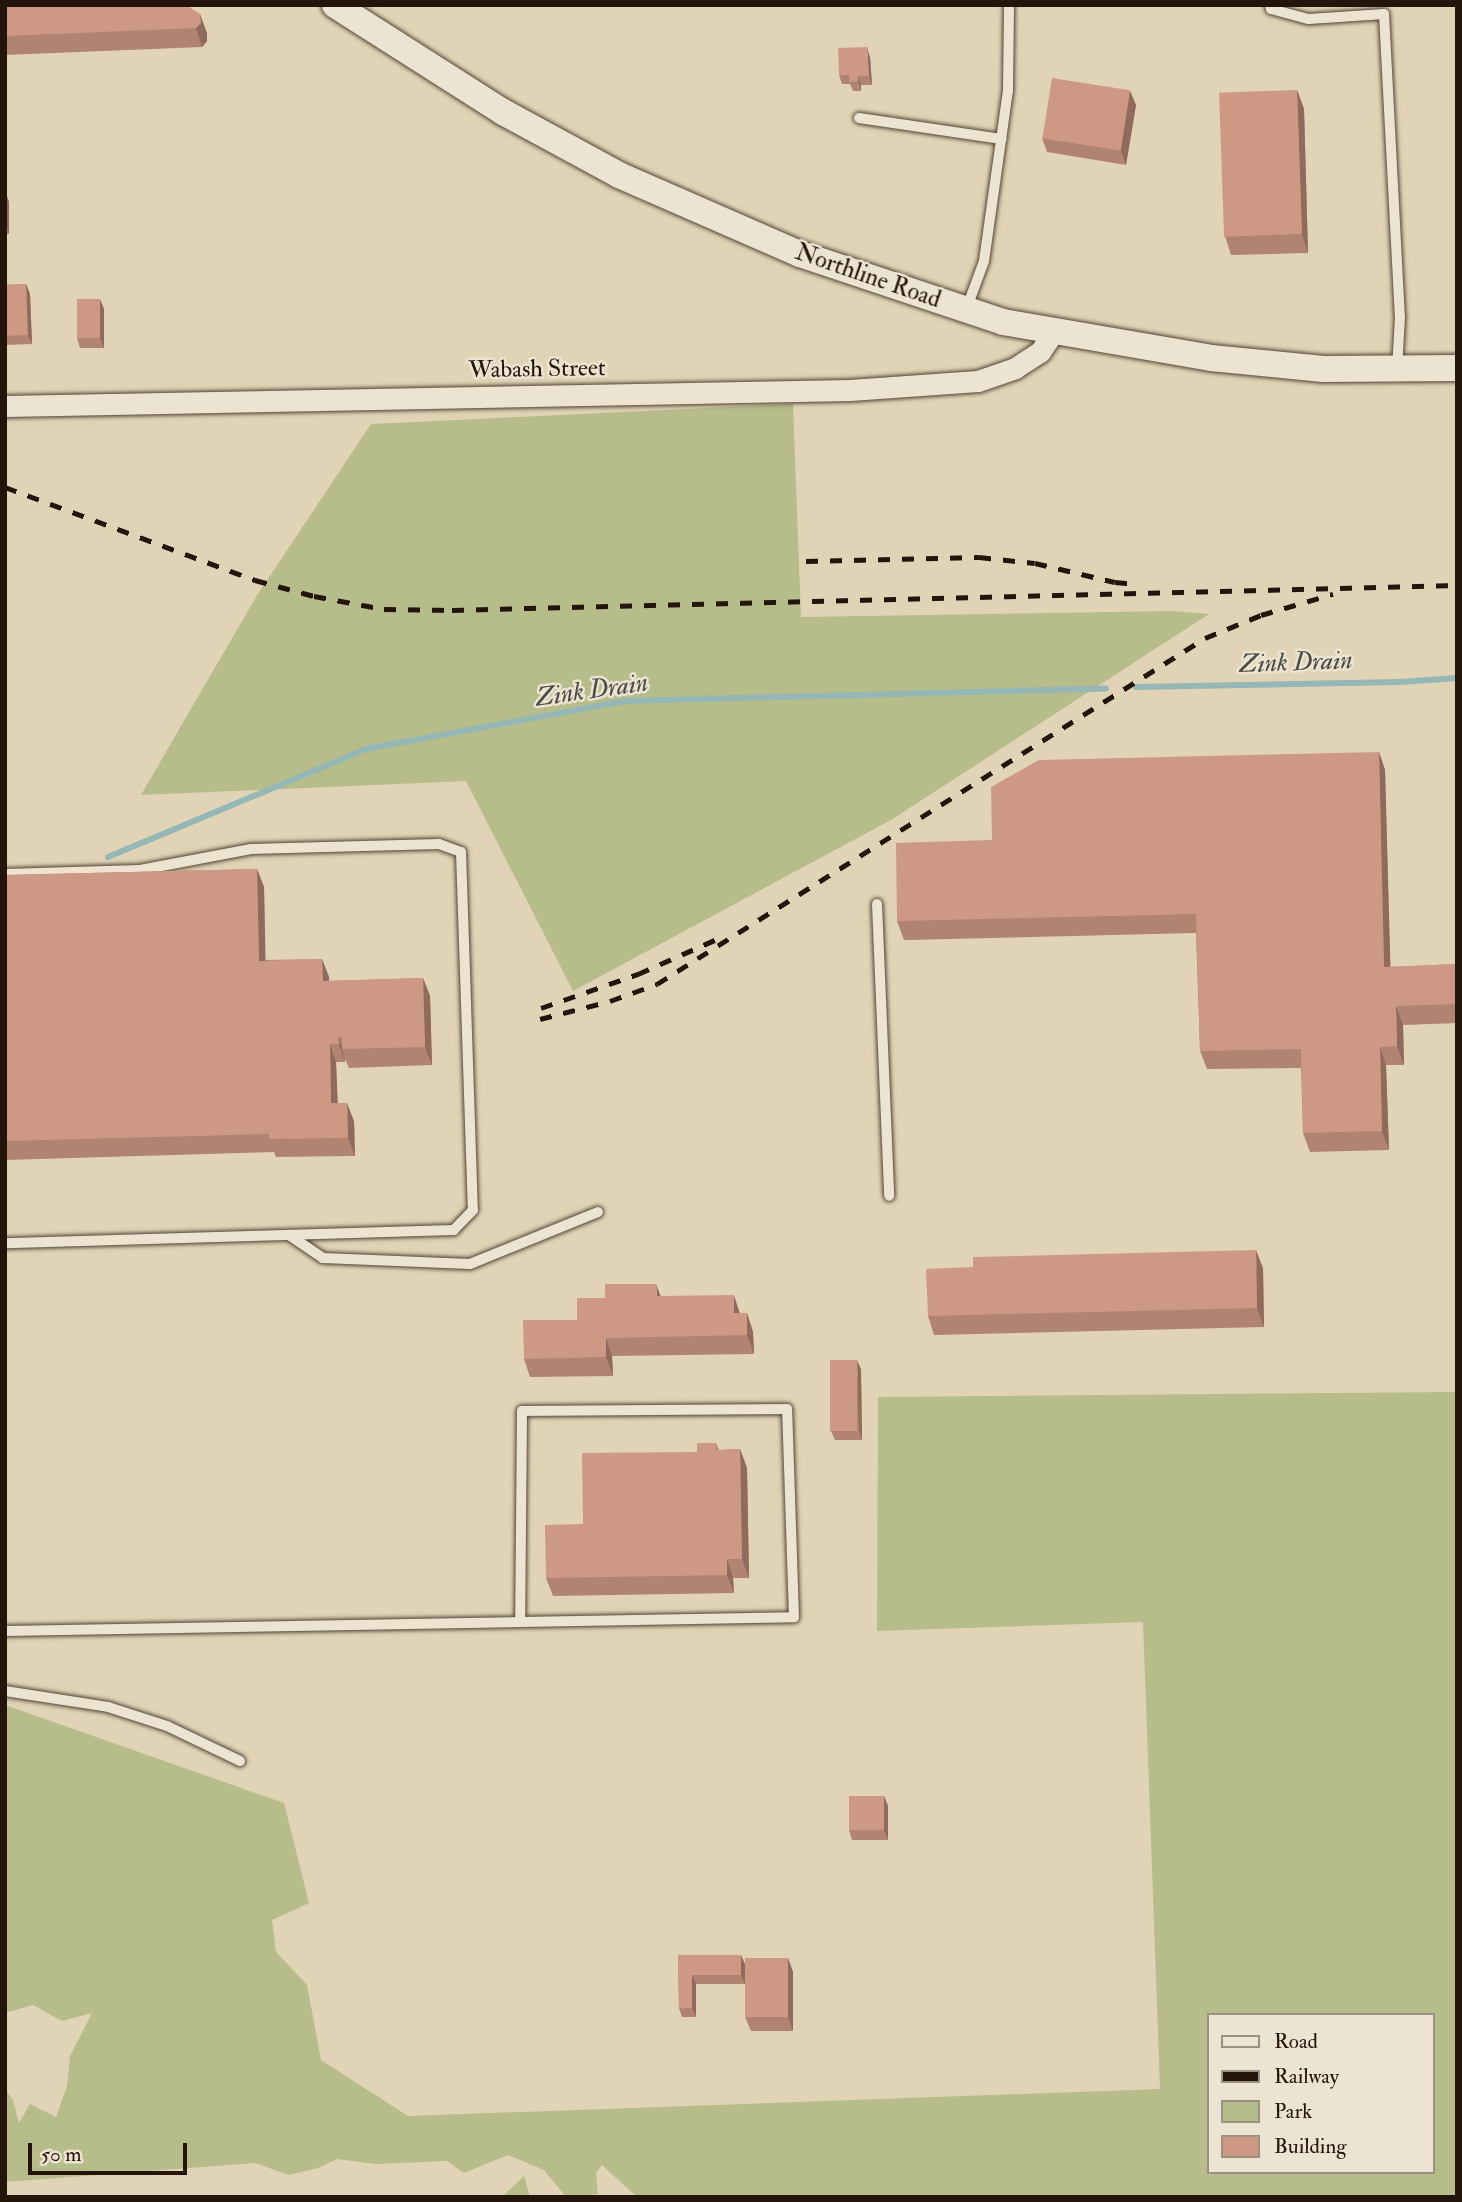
<!DOCTYPE html>
<html>
<head>
<meta charset="utf-8">
<style>
  body { margin:0 }
  #map { position:relative; width:1462px; height:2202px; overflow:hidden; background:#e1d4b6; font-family:"IM FELL Double Pica",serif }
  div>[style] { position:absolute }
  [style*='--x'] { left:calc(var(--x)*1px); top:calc(var(--y)*1px); width:calc(var(--w)*1px); rotate:calc(var(--a)*1deg) }
  .green>* { inset:0; background:#b7bc8b }
  .stream>* { height:6px; margin:-3px; padding:0 3px; transform-origin:3px; border-radius:3px; background:#95b7b5 }
  .roads { filter:drop-shadow(0 0 2px #524436) drop-shadow(0 0 2px #524436) }
  .service>* { height:10px; margin:-5px; padding:0 5px; transform-origin:5px; border-radius:5px; background:#ece3d0 }
  .minor>* { height:21px; margin:-10.5px; padding:0 10.5px; transform-origin:10.5px; border-radius:10.5px; background:#ece3d0 }
  .tertiary>* { height:26px; margin:-13px; padding:0 13px; transform-origin:13px; border-radius:13px; background:#ece3d0 }
  .rail>* { height:5px; margin-top:-2.5px; transform-origin:0; background:repeating-linear-gradient(90deg,#23140c 0 12px,transparent 0 24px) }
  .wall>* { inset:0; background:#b18472 }
  .shaded-wall>* { inset:0; background:#906b5c }
  .building>* { inset:0; background:#ce9984; transform-origin:0 0 }
  span { translate:-50% -50%; white-space:nowrap; text-align:center; line-height:1.15; -webkit-text-stroke:5px #ece3d0; paint-order:stroke }
  .street-label { font-size:24px; color:#23140c }
  .water-label { font-size:26px; color:#4b4d47; font-style:italic }
  .frame { position:absolute; inset:0; border:7px solid #23140c; pointer-events:none }
  .legend { position:absolute; left:1207px; top:2013px; width:228px; height:161px; box-sizing:border-box; background:#ece3d0; border:2px solid #9c9082; margin:0; padding:9px 12px; list-style:none; font-size:21px; color:#23140c }
  .legend li { display:flex; align-items:center; gap:14px; height:35px }
  .legend b { width:35px; border:2px solid #9c9082 }
  .scale { position:absolute; left:28px; top:2143px; width:159px; height:32px; box-sizing:border-box; border:4px solid #23140c; border-top:0; padding-left:9px; font-size:21px; line-height:24px; white-space:nowrap; color:#23140c; -webkit-text-stroke:5px #ece3d0; paint-order:stroke }
</style>
</head>
<body>
<div id="map">
  <div class="green">
    <i style="clip-path:polygon(793px 404px,801px 617px,1171px 611px,1209px 614px,891px 820px,573px 991px,466px 781px,141px 795px,256px 597px,371px 424px)"></i>
    <i style="clip-path:polygon(evenodd,1457px 1392px,1457px 2197px,637px 2197px,602px 2165px,596px 2173px,598px 2194px,566px 2197px,544px 2170px,508px 2155px,464px 2173px,447px 2161px,375px 2164px,337px 2159px,318px 2168px,289px 2175px,255px 2163px,5px 2182px,5px 2089px,13px 2100px,19px 2123px,30px 2104px,56px 2117px,67px 2086px,70px 2056px,92px 2013px,62px 2021px,33px 2005px,5px 2013px,5px 1705px,284px 1803px,309px 1903px,272px 1920px,276px 1952px,307px 1985px,321px 2060px,408px 2116px,1160px 2089px,1143px 1622px,877px 1631px,878px 1397px,1457px 1392px,1208px 2015px,1432px 2015px,1432px 2172px,1208px 2172px,1208px 2015px)"></i>
    <i style="clip-path:polygon(524px 2176px,530px 2197px,502px 2197px)"></i>
  </div>
  <div class="stream">
    <i style="--x:1136;--y:687;--w:264;--a:-1.1"></i>
    <i style="--x:1400;--y:682;--w:57;--a:-4"></i>
    <i style="--x:108;--y:857;--w:280;--a:-22.7"></i>
    <i style="--x:366;--y:749;--w:263;--a:-10.5"></i>
    <i style="--x:625;--y:701;--w:481;--a:-1.5"></i>
  </div>
  <div class="roads">
    <div class="service">
      <i style="--x:1270;--y:5;--w:4;--a:76"></i>
      <i style="--x:1271;--y:9;--w:39;--a:15"></i>
      <i style="--x:1309;--y:19;--w:75;--a:-3.8"></i>
      <i style="--x:1384;--y:14;--w:303;--a:87"></i>
      <i style="--x:1400;--y:317;--w:52;--a:93.3"></i>
      <i style="--x:859;--y:118;--w:144;--a:8.4"></i>
      <i style="--x:966;--y:310;--w:52;--a:-69.8"></i>
      <i style="--x:984;--y:261;--w:172;--a:-82"></i>
      <i style="--x:1008;--y:91;--w:86;--a:-89.3"></i>
      <i style="--x:5;--y:874;--w:135;--a:-1.7"></i>
      <i style="--x:140;--y:870;--w:113;--a:-10.7"></i>
      <i style="--x:251;--y:849;--w:188;--a:-1.5"></i>
      <i style="--x:439;--y:844;--w:23;--a:20"></i>
      <i style="--x:461;--y:852;--w:358;--a:88.1"></i>
      <i style="--x:473;--y:1210;--w:28;--a:134"></i>
      <i style="--x:454;--y:1230;--w:449;--a:178.3"></i>
      <i style="--x:877;--y:904;--w:292;--a:87.6"></i>
      <i style="--x:289;--y:1235;--w:41;--a:34.1"></i>
      <i style="--x:323;--y:1258;--w:147;--a:2.3"></i>
      <i style="--x:470;--y:1264;--w:138;--a:-22.1"></i>
      <i style="--x:5;--y:1631;--w:515;--a:-1"></i>
      <i style="--x:520;--y:1622;--w:274;--a:-1"></i>
      <i style="--x:794;--y:1617;--w:208;--a:-91.9"></i>
      <i style="--x:787;--y:1409;--w:265;--a:179.6"></i>
      <i style="--x:522;--y:1411;--w:211;--a:90.5"></i>
      <i style="--x:5;--y:1691;--w:104;--a:8.8"></i>
      <i style="--x:108;--y:1707;--w:62;--a:17.9"></i>
      <i style="--x:167;--y:1726;--w:81;--a:25.6"></i>
    </div>
    <div class="minor">
      <i style="--x:5;--y:406;--w:845;--a:-1.08"></i>
      <i style="--x:850;--y:390;--w:128;--a:-4"></i>
      <i style="--x:978;--y:381;--w:39;--a:-19"></i>
      <i style="--x:1015;--y:368;--w:30;--a:-33"></i>
      <i style="--x:1040;--y:352;--w:23;--a:-56"></i>
    </div>
    <div class="tertiary">
      <i style="--x:335;--y:5;--w:199;--a:32.5"></i>
      <i style="--x:503;--y:112;--w:132;--a:28.5"></i>
      <i style="--x:619;--y:175;--w:197;--a:23.6"></i>
      <i style="--x:800;--y:254;--w:214;--a:18.5"></i>
      <i style="--x:1003;--y:322;--w:211;--a:9.8"></i>
      <i style="--x:1211;--y:358;--w:113;--a:5.6"></i>
      <i style="--x:1323;--y:369;--w:134;--a:-0.4"></i>
    </div>
  </div>
  <div class="rail">
    <i style="--x:5;--y:487;--w:267;--a:20.4"></i>
    <i style="--x:255;--y:580;--w:61;--a:15.2"></i>
    <i style="--x:314;--y:596;--w:71;--a:10.5"></i>
    <i style="--x:384;--y:609;--w:68;--a:0.8"></i>
    <i style="--x:452;--y:610;--w:1005;--a:-1.42"></i>
    <i style="--x:806;--y:561;--w:173;--a:-1.3"></i>
    <i style="--x:979;--y:557;--w:56;--a:6.1"></i>
    <i style="--x:1035;--y:563;--w:82;--a:13.4"></i>
    <i style="--x:1115;--y:582;--w:22;--a:5"></i>
    <i style="--x:541;--y:1008;--w:103;--a:-19.3"></i>
    <i style="--x:638;--y:974;--w:86;--a:-23.9"></i>
    <i style="--x:540;--y:1019;--w:72;--a:-14.4"></i>
    <i style="--x:610;--y:1001;--w:50;--a:-19.9"></i>
    <i style="--x:657;--y:984;--w:648;--a:-32.27"></i>
    <i style="--x:1205;--y:638;--w:61;--a:-22.3"></i>
    <i style="--x:1261;--y:615;--w:75;--a:-16.3"></i>
  </div>
  <div class="wall">
    <i style="clip-path:polygon(5px 5px,186px 5px,207px 33px,207px 41px,202px 47px,5px 55px)"></i>
    <i style="clip-path:polygon(870px 57px,872px 85px,861px 85px,861px 91px,853px 91px,850px 84px,842px 84px,839px 75px)"></i>
    <i style="clip-path:polygon(1297px 90px,1304px 109px,1308px 253px,1231px 255px,1225px 236px)"></i>
    <i style="clip-path:polygon(1130px 91px,1136px 105px,1126px 165px,1047px 152px,1042px 138px)"></i>
    <i style="clip-path:polygon(5px 193px,9px 202px,9px 234px,5px 234px)"></i>
    <i style="clip-path:polygon(26px 284px,30px 294px,32px 344px,5px 345px,5px 285px)"></i>
    <i style="clip-path:polygon(104px 309px,104px 348px,80px 348px,77px 338px)"></i>
    <i style="clip-path:polygon(1379px 752px,1385px 770px,1390px 967px,1457px 964px,1457px 1023px,1403px 1025px,1404px 1065px,1386px 1065px,1389px 1150px,1310px 1152px,1303px 1133px,1301px 1068px,1207px 1069px,1200px 1051px,1196px 933px,904px 940px,897px 921px,992px 840px)"></i>
    <i style="clip-path:polygon(257px 869px,264px 887px,265px 960px,322px 959px,329px 977px,329px 981px,423px 978px,430px 996px,432px 1065px,349px 1068px,345px 1059px,345px 1062px,336px 1062px,338px 1103px,354px 1121px,355px 1156px,276px 1157px,274px 1152px,5px 1160px,5px 875px)"></i>
    <i style="clip-path:polygon(973px 1267px,1263px 1268px,1264px 1327px,934px 1335px,928px 1316px)"></i>
    <i style="clip-path:polygon(661px 1296px,740px 1313px,747px 1313px,753px 1332px,754px 1354px,612px 1356px,613px 1376px,530px 1377px,524px 1359px)"></i>
    <i style="clip-path:polygon(861px 1369px,862px 1440px,835px 1440px,831px 1431px)"></i>
    <i style="clip-path:polygon(716px 1443px,719px 1450px,740px 1449px,747px 1468px,749px 1578px,733px 1578px,734px 1593px,553px 1596px,546px 1578px,583px 1524px,697px 1452px)"></i>
    <i style="clip-path:polygon(884px 1796px,888px 1806px,888px 1840px,852px 1840px,849px 1830px)"></i>
    <i style="clip-path:polygon(678px 1955px,745px 1964px,745px 1984px,696px 1984px,696px 2017px,682px 2017px,679px 2008px)"></i>
    <i style="clip-path:polygon(788px 1958px,793px 1972px,793px 2031px,751px 2031px,745px 2017px)"></i>
  </div>
  <div class="shaded-wall">
    <i style="clip-path:polygon(200px 14px,207px 33px,207px 41px,202px 47px,196px 28px)"></i>
    <i style="clip-path:polygon(867px 47px,870px 57px,872px 85px,869px 76px)"></i>
    <i style="clip-path:polygon(858px 76px,861px 85px,861px 91px,858px 81px)"></i>
    <i style="clip-path:polygon(1297px 90px,1304px 109px,1308px 253px,1302px 234px)"></i>
    <i style="clip-path:polygon(1130px 91px,1136px 105px,1126px 165px,1121px 151px)"></i>
    <i style="clip-path:polygon(6px 193px,9px 202px,9px 234px,6px 224px)"></i>
    <i style="clip-path:polygon(26px 284px,30px 294px,32px 344px,28px 335px)"></i>
    <i style="clip-path:polygon(100px 299px,104px 309px,104px 348px,100px 338px)"></i>
    <i style="clip-path:polygon(1379px 752px,1385px 770px,1391px 986px,1384px 967px)"></i>
    <i style="clip-path:polygon(257px 869px,264px 887px,266px 979px,259px 961px)"></i>
    <i style="clip-path:polygon(322px 959px,329px 977px,330px 1000px,323px 981px)"></i>
    <i style="clip-path:polygon(423px 978px,430px 996px,432px 1065px,425px 1047px)"></i>
    <i style="clip-path:polygon(1396px 1006px,1403px 1025px,1404px 1065px,1397px 1046px)"></i>
    <i style="clip-path:polygon(338px 1037px,343px 1049px,342px 1049px,345px 1062px,339px 1044px)"></i>
    <i style="clip-path:polygon(330px 1044px,336px 1062px,338px 1121px,331px 1103px)"></i>
    <i style="clip-path:polygon(1380px 1047px,1386px 1065px,1389px 1150px,1382px 1131px)"></i>
    <i style="clip-path:polygon(347px 1103px,354px 1121px,355px 1156px,348px 1138px)"></i>
    <i style="clip-path:polygon(1256px 1250px,1263px 1268px,1264px 1327px,1257px 1308px)"></i>
    <i style="clip-path:polygon(656px 1284px,663px 1302px,657px 1296px)"></i>
    <i style="clip-path:polygon(734px 1295px,740px 1314px,734px 1313px)"></i>
    <i style="clip-path:polygon(747px 1313px,753px 1332px,754px 1354px,747px 1335px)"></i>
    <i style="clip-path:polygon(606px 1338px,612px 1356px,613px 1376px,606px 1357px)"></i>
    <i style="clip-path:polygon(857px 1360px,861px 1369px,862px 1440px,859px 1430px)"></i>
    <i style="clip-path:polygon(740px 1449px,747px 1468px,749px 1578px,742px 1559px)"></i>
    <i style="clip-path:polygon(727px 1559px,733px 1578px,734px 1593px,727px 1575px)"></i>
    <i style="clip-path:polygon(884px 1796px,888px 1806px,888px 1840px,884px 1830px)"></i>
    <i style="clip-path:polygon(741px 1955px,745px 1964px,745px 1984px,741px 1975px)"></i>
    <i style="clip-path:polygon(788px 1958px,793px 1972px,793px 2031px,788px 2017px)"></i>
    <i style="clip-path:polygon(692px 1975px,696px 1984px,696px 2017px,692px 2008px)"></i>
  </div>
  <div class="building">
    <i style="clip-path:polygon(5px 5px,186px 5px,200px 14px,201px 23px,196px 28px,5px 36px)"></i>
    <i style="clip-path:polygon(867px 47px,869px 76px,858px 76px,858px 81px,849px 82px,849px 75px,839px 75px,838px 48px)"></i>
    <i style="left:1052px;top:78px;width:79px;height:61px;rotate:9deg"></i>
    <i style="left:1297px;top:90px;width:144px;height:78px;rotate:88deg"></i>
    <i style="left:5px;top:193px;width:1px;height:31px"></i>
    <i style="left:26px;top:284px;width:51px;height:21px;rotate:88deg"></i>
    <i style="left:77px;top:299px;width:23px;height:39px"></i>
    <i style="clip-path:polygon(1379px 752px,1384px 967px,1457px 964px,1457px 1004px,1396px 1006px,1397px 1046px,1380px 1047px,1382px 1131px,1303px 1133px,1301px 1049px,1200px 1051px,1196px 914px,897px 921px,896px 843px,992px 840px,991px 787px,1039px 760px)"></i>
    <i style="clip-path:polygon(257px 869px,259px 961px,322px 959px,323px 981px,423px 978px,425px 1047px,342px 1049px,342px 1037px,338px 1037px,339px 1044px,330px 1044px,331px 1103px,347px 1103px,348px 1138px,269px 1139px,269px 1134px,5px 1141px,5px 875px)"></i>
    <i style="clip-path:polygon(1256px 1250px,1257px 1308px,928px 1316px,926px 1269px,973px 1267px,973px 1257px)"></i>
    <i style="clip-path:polygon(605px 1284px,656px 1284px,657px 1296px,734px 1295px,734px 1313px,747px 1313px,747px 1335px,606px 1338px,606px 1357px,524px 1359px,523px 1320px,577px 1320px,577px 1298px,605px 1298px)"></i>
    <i style="left:830px;top:1360px;width:27px;height:71px"></i>
    <i style="clip-path:polygon(697px 1443px,716px 1443px,716px 1450px,740px 1449px,742px 1559px,727px 1559px,727px 1575px,546px 1578px,545px 1525px,583px 1524px,582px 1453px,697px 1452px)"></i>
    <i style="left:849px;top:1796px;width:35px;height:34px"></i>
    <i style="clip-path:polygon(678px 1955px,741px 1955px,741px 1975px,692px 1975px,692px 2008px,679px 2008px)"></i>
    <i style="left:745px;top:1958px;width:43px;height:59px"></i>
  </div>
  <div class="street-label">
    <span style="left:868px;top:276px;rotate:19deg">Northline Road</span>
    <span style="left:537px;top:369px;rotate:-1deg">Wabash Street</span>
  </div>
  <div class="water-label">
    <span style="left:1296px;top:663px;rotate:-2deg">Zink Drain</span>
    <span style="left:592px;top:691px;rotate:-8deg">Zink Drain</span>
  </div>
  <div class="frame"></div>
  <ul class="legend">
  <li><b style="height:9px;background:#ece3d0"></b>Road</li>
  <li><b style="height:9px;background:#23140c"></b>Railway</li>
  <li><b style="height:19px;background:#b7bc8b"></b>Park</li>
  <li><b style="height:19px;background:#ce9984"></b>Building</li>
  </ul>
  <div class="scale">50 m</div>
</div>
</body>
</html>
